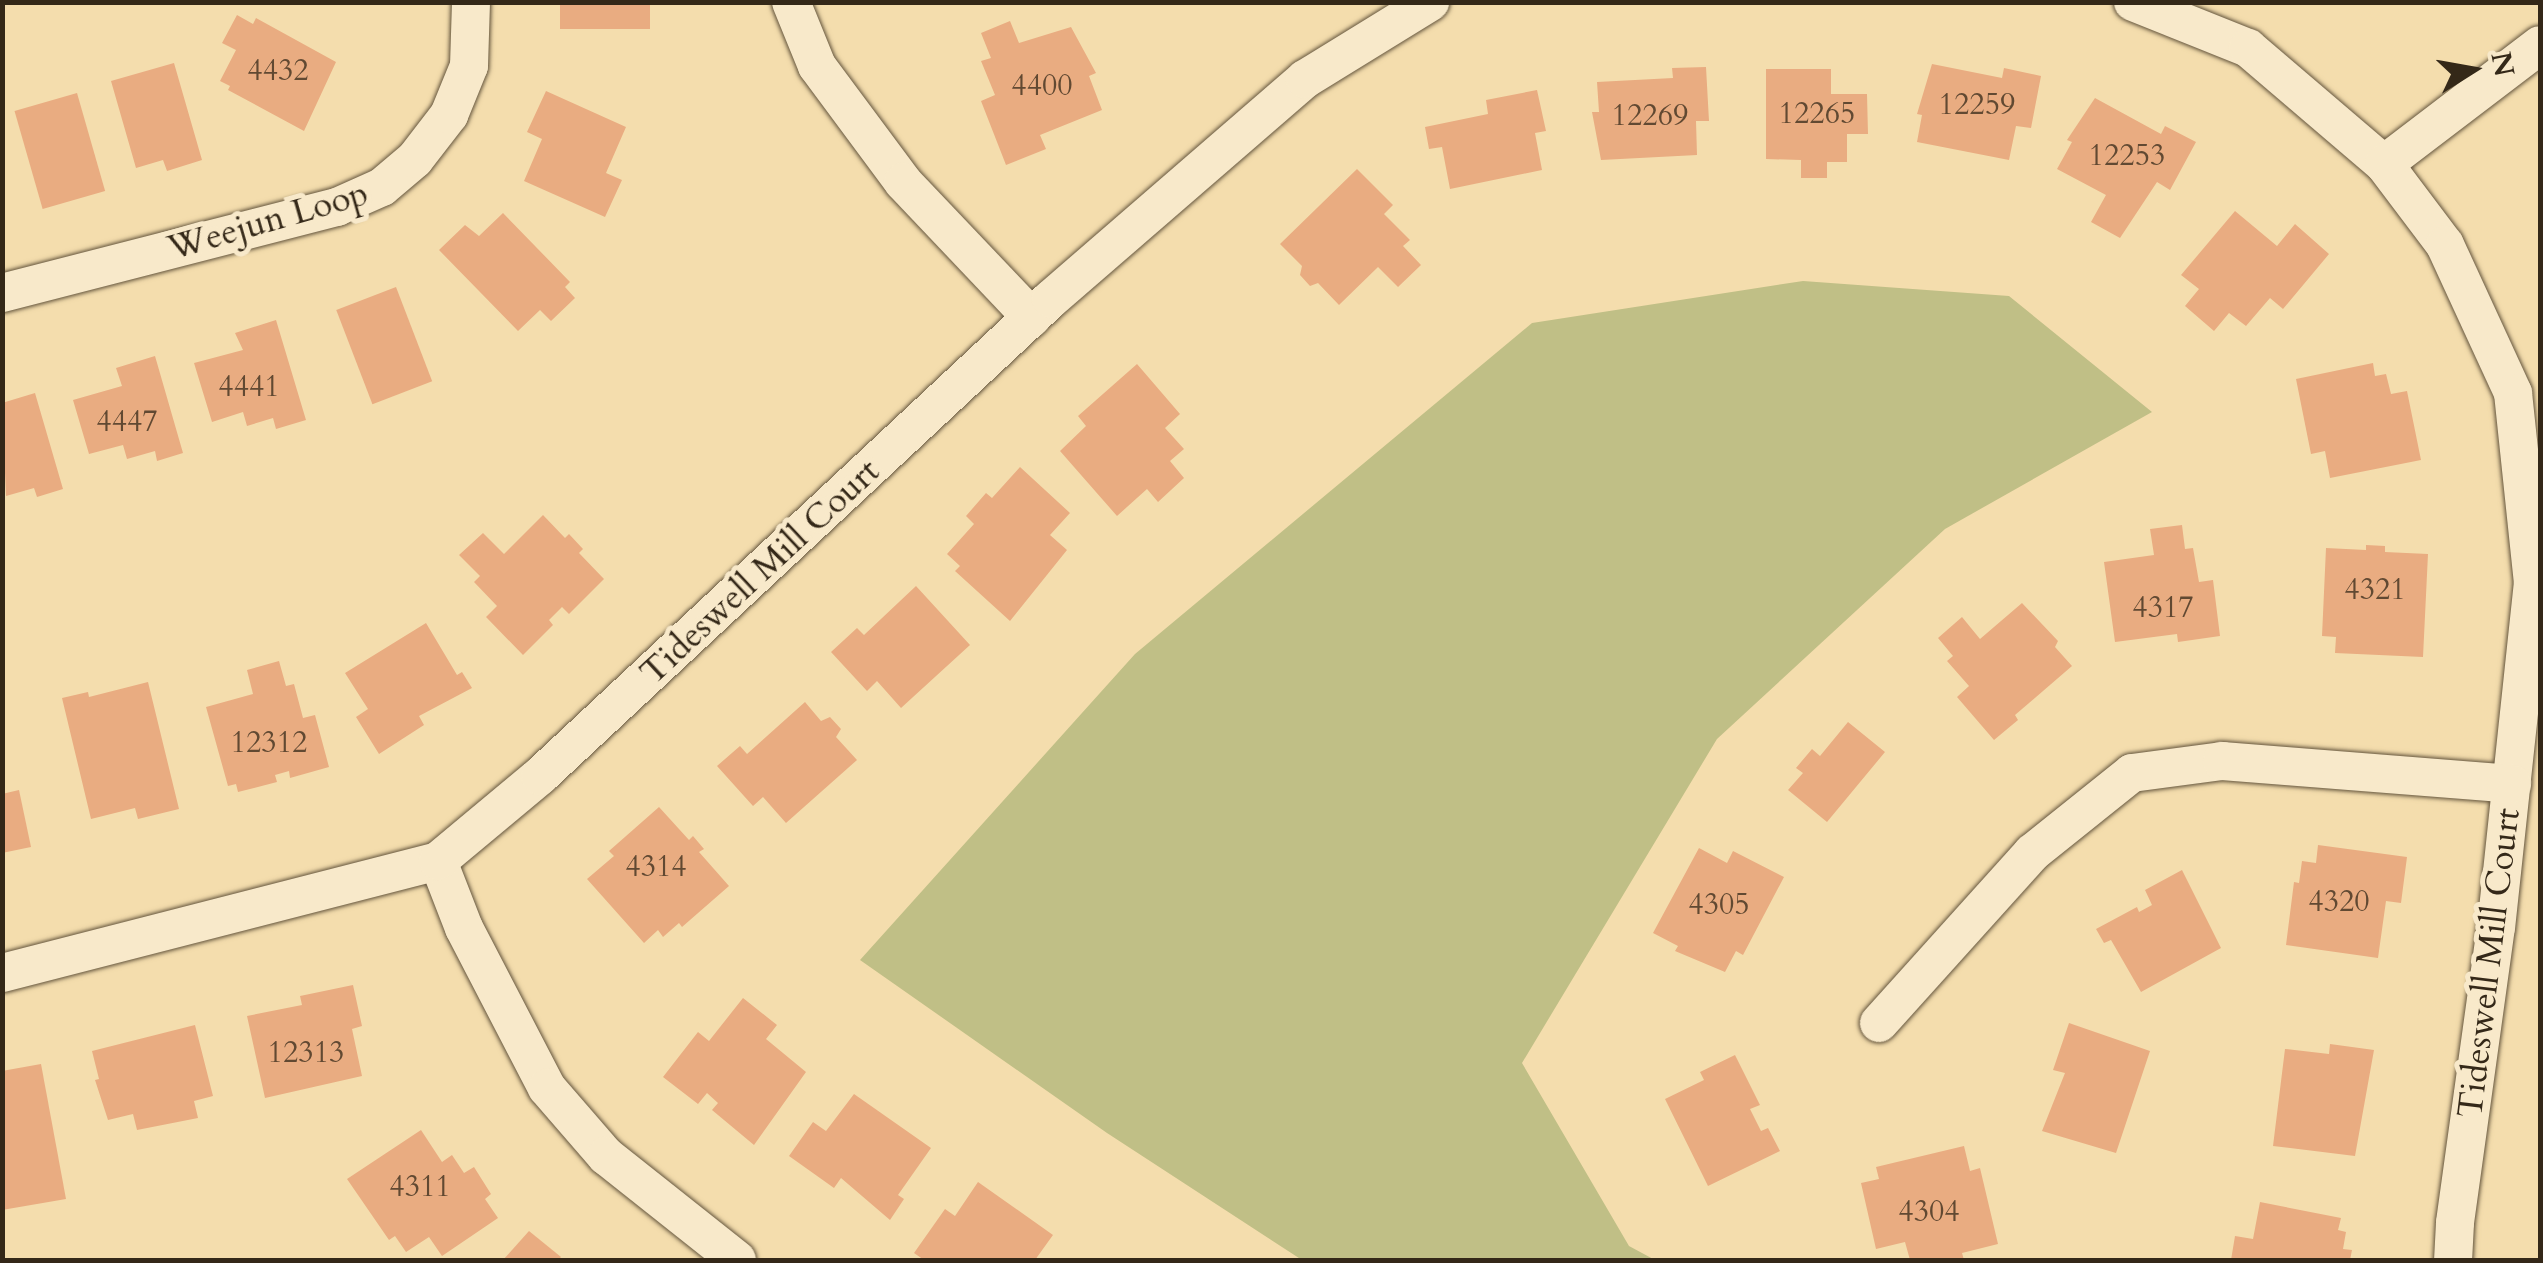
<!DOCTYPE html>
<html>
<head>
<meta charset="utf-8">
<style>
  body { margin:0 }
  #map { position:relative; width:2543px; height:1263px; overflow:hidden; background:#f4ddad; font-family:Cardo,serif }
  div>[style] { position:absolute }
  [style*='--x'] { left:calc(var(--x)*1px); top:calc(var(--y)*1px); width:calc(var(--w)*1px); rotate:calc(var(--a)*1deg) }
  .green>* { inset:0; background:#c0bf86 }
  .building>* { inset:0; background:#e9ac81; transform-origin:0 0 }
  .roads { filter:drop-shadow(0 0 2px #64553d) drop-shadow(0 0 2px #64553d) }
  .minor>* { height:38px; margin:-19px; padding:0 19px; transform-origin:19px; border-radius:19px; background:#f8e9ca }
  span { translate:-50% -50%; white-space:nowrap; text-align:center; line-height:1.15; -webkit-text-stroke:10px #f8e9ca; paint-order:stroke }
  .number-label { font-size:30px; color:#614932 }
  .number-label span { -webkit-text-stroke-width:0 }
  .street-label { font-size:35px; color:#342818 }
  .frame { position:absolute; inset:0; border:5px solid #342818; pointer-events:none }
  .north { position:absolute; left:2423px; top:20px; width:100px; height:100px; -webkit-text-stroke:8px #f8e9ca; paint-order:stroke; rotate:79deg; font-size:28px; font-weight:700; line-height:40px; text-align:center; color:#342818 }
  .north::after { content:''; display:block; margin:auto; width:35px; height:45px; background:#342818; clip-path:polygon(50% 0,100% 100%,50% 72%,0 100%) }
</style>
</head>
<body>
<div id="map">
  <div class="green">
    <i style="clip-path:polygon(1803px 281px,2009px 296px,2152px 412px,1945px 529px,1717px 739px,1522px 1063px,1629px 1246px,1655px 1260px,1302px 1260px,1107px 1133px,860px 960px,1135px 654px,1532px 323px)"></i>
  </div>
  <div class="building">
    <i style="left:560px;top:2px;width:90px;height:27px"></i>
    <i style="clip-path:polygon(237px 15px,253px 24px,256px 18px,336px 62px,304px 131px,228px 90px,230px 86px,220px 81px,236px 50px,222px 43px)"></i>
    <i style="clip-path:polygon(1010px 21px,1019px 43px,1071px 27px,1096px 73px,1089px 76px,1102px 110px,1040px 135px,1046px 149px,1006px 165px,981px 101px,995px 95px,981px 61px,991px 58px,981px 33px)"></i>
    <i style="clip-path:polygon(174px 63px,202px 160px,167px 171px,163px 160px,136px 168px,111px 81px)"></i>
    <i style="clip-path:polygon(1932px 64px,2002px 78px,2004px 68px,2041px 76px,2031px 128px,2016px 126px,2009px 160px,1917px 142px,1922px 115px,1917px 114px)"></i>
    <i style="clip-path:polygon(1706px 67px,1709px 121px,1696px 121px,1697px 155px,1601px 160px,1592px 112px,1599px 112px,1597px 82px,1673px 78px,1672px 68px)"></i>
    <i style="clip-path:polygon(1766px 69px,1831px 69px,1831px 94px,1867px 94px,1868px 134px,1847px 134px,1847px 162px,1827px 162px,1827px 178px,1801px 178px,1801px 160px,1766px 159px)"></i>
    <i style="clip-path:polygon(1537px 90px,1546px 131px,1535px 133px,1542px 170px,1450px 189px,1442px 147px,1429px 149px,1425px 127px,1488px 114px,1486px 100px)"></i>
    <i style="clip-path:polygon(546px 91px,626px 127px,606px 173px,622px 180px,605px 217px,524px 181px,542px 139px,527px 132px)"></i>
    <i style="left:77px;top:93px;width:102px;height:65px;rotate:74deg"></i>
    <i style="clip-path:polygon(2095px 98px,2161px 134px,2165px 126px,2196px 142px,2170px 190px,2157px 182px,2120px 238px,2091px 222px,2106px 195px,2057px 169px,2072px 142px,2067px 140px)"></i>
    <i style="clip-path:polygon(1357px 169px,1393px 205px,1384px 214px,1410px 240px,1403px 246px,1421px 265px,1398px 287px,1378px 267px,1339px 305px,1318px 283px,1310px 286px,1300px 275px,1302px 266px,1280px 244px)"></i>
    <i style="clip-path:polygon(2235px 211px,2277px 246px,2295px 224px,2329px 254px,2283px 309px,2270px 298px,2246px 326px,2229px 313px,2214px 331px,2185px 306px,2199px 289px,2181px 275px)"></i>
    <i style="clip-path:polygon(503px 213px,570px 282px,565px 287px,575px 298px,551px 321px,540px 310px,518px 331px,439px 250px,465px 225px,479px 236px)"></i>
    <i style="left:396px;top:287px;width:101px;height:64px;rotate:69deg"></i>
    <i style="clip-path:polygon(276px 320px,306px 420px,276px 429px,273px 418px,247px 426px,243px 412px,212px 422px,194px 363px,243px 350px,235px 333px)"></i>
    <i style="clip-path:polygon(155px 356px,183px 453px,157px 461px,155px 451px,127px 459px,123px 445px,89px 454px,73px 400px,122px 386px,116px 368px)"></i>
    <i style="clip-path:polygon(2373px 363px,2375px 376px,2386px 374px,2391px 394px,2407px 391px,2421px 460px,2330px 478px,2325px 451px,2311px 454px,2296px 379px)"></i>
    <i style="clip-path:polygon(1137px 364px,1180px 414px,1165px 428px,1184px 449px,1170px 461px,1184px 478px,1158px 502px,1147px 489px,1117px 516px,1060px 451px,1086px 426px,1078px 416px)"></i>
    <i style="clip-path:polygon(35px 393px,63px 489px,37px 497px,34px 488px,6px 496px,2px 403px)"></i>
    <i style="clip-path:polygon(1020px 467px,1070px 513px,1050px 535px,1067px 550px,1010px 621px,955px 571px,960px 566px,947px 554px,974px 524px,966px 516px,986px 493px,992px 498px)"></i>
    <i style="clip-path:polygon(543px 515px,565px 538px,569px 534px,583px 549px,579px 553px,604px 579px,569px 614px,562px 607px,549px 620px,553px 625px,523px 655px,486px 617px,497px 606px,474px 582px,480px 576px,459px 555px,483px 533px,504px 554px)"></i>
    <i style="clip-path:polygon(2182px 525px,2185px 549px,2193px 548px,2199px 582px,2213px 580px,2220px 636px,2178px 642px,2177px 634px,2115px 642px,2104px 562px,2154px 555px,2150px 529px)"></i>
    <i style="clip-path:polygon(2366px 545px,2385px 546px,2385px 552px,2428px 554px,2423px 657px,2335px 653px,2336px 637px,2322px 636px,2326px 548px,2366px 550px)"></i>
    <i style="clip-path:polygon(916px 586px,970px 645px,901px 708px,877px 681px,867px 691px,831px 652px,857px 628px,864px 635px)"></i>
    <i style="clip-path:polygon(2022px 603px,2058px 641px,2055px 647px,2072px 666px,2015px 715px,2018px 720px,1994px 740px,1957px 697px,1969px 686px,1947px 661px,1953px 656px,1938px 638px,1962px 617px,1980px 639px)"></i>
    <i style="clip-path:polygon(426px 623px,457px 675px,462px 672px,472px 688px,419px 716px,424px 725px,379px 754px,356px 717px,368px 709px,345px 673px)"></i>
    <i style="clip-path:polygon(279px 661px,286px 686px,294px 684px,303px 718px,315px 715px,329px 767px,290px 778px,289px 771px,275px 775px,277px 782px,238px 792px,236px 784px,228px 786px,206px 707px,253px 694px,247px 670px)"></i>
    <i style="clip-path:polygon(148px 682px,179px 809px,138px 819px,135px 808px,91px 819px,62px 698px,88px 692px,89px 697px)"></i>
    <i style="clip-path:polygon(805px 702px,821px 721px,830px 717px,841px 729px,836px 737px,857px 760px,786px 823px,763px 797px,753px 806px,717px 766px,740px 746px,747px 754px)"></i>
    <i style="clip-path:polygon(1848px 722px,1885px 752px,1827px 822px,1788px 790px,1803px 773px,1796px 768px,1812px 749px,1820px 756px)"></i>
    <i style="clip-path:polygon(19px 790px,31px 847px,2px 853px,2px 794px)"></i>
    <i style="clip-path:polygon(659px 807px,689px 840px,693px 836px,704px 849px,699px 852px,729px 886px,682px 927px,679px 923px,663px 937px,658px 930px,644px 943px,587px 879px,614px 856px,609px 851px)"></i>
    <i style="clip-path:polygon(2318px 845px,2407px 857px,2401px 903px,2386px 901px,2378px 958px,2286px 945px,2294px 882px,2299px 883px,2302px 861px,2316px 863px)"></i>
    <i style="clip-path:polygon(1699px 848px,1727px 863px,1733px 851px,1784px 877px,1743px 955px,1736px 951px,1725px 972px,1675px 951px,1678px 946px,1653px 933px)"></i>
    <i style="clip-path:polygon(2182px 870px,2221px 948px,2141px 992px,2111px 940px,2104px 943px,2096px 929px,2137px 907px,2139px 912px,2152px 905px,2145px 890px)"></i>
    <i style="clip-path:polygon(353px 985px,362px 1026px,352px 1029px,362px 1076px,265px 1098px,247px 1016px,302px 1005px,300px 996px)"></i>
    <i style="clip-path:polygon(743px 998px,777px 1025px,766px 1039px,806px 1072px,754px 1145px,712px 1110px,718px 1103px,707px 1093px,698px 1104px,663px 1077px,698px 1032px,709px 1041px)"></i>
    <i style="clip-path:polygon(2069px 1023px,2150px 1051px,2116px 1153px,2042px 1131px,2065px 1073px,2053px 1070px)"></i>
    <i style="clip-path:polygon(195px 1025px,213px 1096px,194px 1101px,198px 1118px,137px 1130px,133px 1114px,108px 1120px,95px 1080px,99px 1079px,92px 1051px)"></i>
    <i style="clip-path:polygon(2330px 1044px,2374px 1050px,2355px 1156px,2273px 1146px,2285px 1049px,2329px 1054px)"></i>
    <i style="clip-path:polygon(1735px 1055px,1760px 1105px,1750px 1109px,1761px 1131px,1768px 1128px,1780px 1151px,1708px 1186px,1665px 1099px,1704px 1080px,1700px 1072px)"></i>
    <i style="clip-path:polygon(41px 1064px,66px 1199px,2px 1210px,2px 1071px)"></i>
    <i style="clip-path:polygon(854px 1094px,931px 1148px,898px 1195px,904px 1199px,890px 1220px,841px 1178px,834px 1188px,789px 1156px,813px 1122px,826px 1131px)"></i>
    <i style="clip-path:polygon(421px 1130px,442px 1162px,452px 1155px,464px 1173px,474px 1167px,491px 1194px,485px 1199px,498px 1218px,442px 1256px,429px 1237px,406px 1252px,395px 1236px,389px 1240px,347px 1179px)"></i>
    <i style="clip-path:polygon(1964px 1146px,1970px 1171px,1980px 1168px,1998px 1244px,1962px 1253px,1964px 1260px,1910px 1260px,1905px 1242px,1876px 1249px,1861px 1183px,1879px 1179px,1876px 1167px)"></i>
    <i style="clip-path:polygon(978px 1182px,1053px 1235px,1035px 1260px,924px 1260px,914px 1253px,945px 1209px,955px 1216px)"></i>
    <i style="clip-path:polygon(2260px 1202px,2341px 1218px,2338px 1230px,2346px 1232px,2343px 1249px,2352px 1250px,2350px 1260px,2231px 1260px,2235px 1236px,2253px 1239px)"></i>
    <i style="clip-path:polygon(529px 1231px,561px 1257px,558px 1260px,503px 1260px)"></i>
  </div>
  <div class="roads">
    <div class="minor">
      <i style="--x:791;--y:2;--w:69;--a:67.9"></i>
      <i style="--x:817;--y:66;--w:144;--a:53.4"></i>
      <i style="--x:903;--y:182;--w:187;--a:46.5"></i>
      <i style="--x:2133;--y:2;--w:124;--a:21.8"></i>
      <i style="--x:2248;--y:48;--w:179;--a:40.5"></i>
      <i style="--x:2384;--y:164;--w:101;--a:53"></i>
      <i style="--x:2445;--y:245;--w:163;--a:65.3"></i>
      <i style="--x:2513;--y:393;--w:190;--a:84"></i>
      <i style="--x:2533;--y:582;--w:347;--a:96.1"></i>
      <i style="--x:2496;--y:927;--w:299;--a:97.9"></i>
      <i style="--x:2455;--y:1223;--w:37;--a:93"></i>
      <i style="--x:2384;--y:164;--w:196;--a:-37.3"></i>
      <i style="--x:2;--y:293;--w:346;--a:-14.4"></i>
      <i style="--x:337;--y:207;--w:49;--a:-24"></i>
      <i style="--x:382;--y:187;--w:43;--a:-40.3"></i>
      <i style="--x:415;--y:159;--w:56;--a:-52.3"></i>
      <i style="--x:449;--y:115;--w:53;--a:-67.8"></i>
      <i style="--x:469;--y:66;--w:64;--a:-88.2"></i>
      <i style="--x:438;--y:861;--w:72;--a:68.8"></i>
      <i style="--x:464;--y:928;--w:180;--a:62.6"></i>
      <i style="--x:547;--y:1088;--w:90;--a:49.1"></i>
      <i style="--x:606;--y:1156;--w:167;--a:38.4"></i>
      <i style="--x:2;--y:973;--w:450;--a:-14.4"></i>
      <i style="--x:438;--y:861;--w:133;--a:-39.8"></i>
      <i style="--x:540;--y:776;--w:699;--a:-43.03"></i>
      <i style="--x:1051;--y:299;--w:336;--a:-40.9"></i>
      <i style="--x:1305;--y:79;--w:147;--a:-31.6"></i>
      <i style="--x:1879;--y:1023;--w:229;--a:-48"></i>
      <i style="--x:2032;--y:853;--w:128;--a:-38.7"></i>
      <i style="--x:2132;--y:773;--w:91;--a:-7.6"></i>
      <i style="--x:2222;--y:761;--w:291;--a:4.5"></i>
    </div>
  </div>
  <div class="number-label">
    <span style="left:278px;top:71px">4432</span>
    <span style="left:1042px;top:86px">4400</span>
    <span style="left:1977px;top:105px">12259</span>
    <span style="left:1817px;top:114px">12265</span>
    <span style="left:1650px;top:116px">12269</span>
    <span style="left:2127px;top:156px">12253</span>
    <span style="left:249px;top:387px">4441</span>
    <span style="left:127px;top:422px">4447</span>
    <span style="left:2375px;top:590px">4321</span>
    <span style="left:2163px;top:608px">4317</span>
    <span style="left:269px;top:743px">12312</span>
    <span style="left:656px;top:867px">4314</span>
    <span style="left:2339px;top:902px">4320</span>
    <span style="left:1719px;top:905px">4305</span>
    <span style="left:306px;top:1053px">12313</span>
    <span style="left:420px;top:1187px">4311</span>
    <span style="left:1929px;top:1212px">4304</span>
  </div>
  <div class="street-label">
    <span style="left:268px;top:221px;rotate:-16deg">Weejun Loop</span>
    <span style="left:760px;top:572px;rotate:-43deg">Tideswell Mill Court</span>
    <span style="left:2489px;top:963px;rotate:-83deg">Tideswell Mill Court</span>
  </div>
  <div class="frame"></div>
  <div class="north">N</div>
</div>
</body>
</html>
